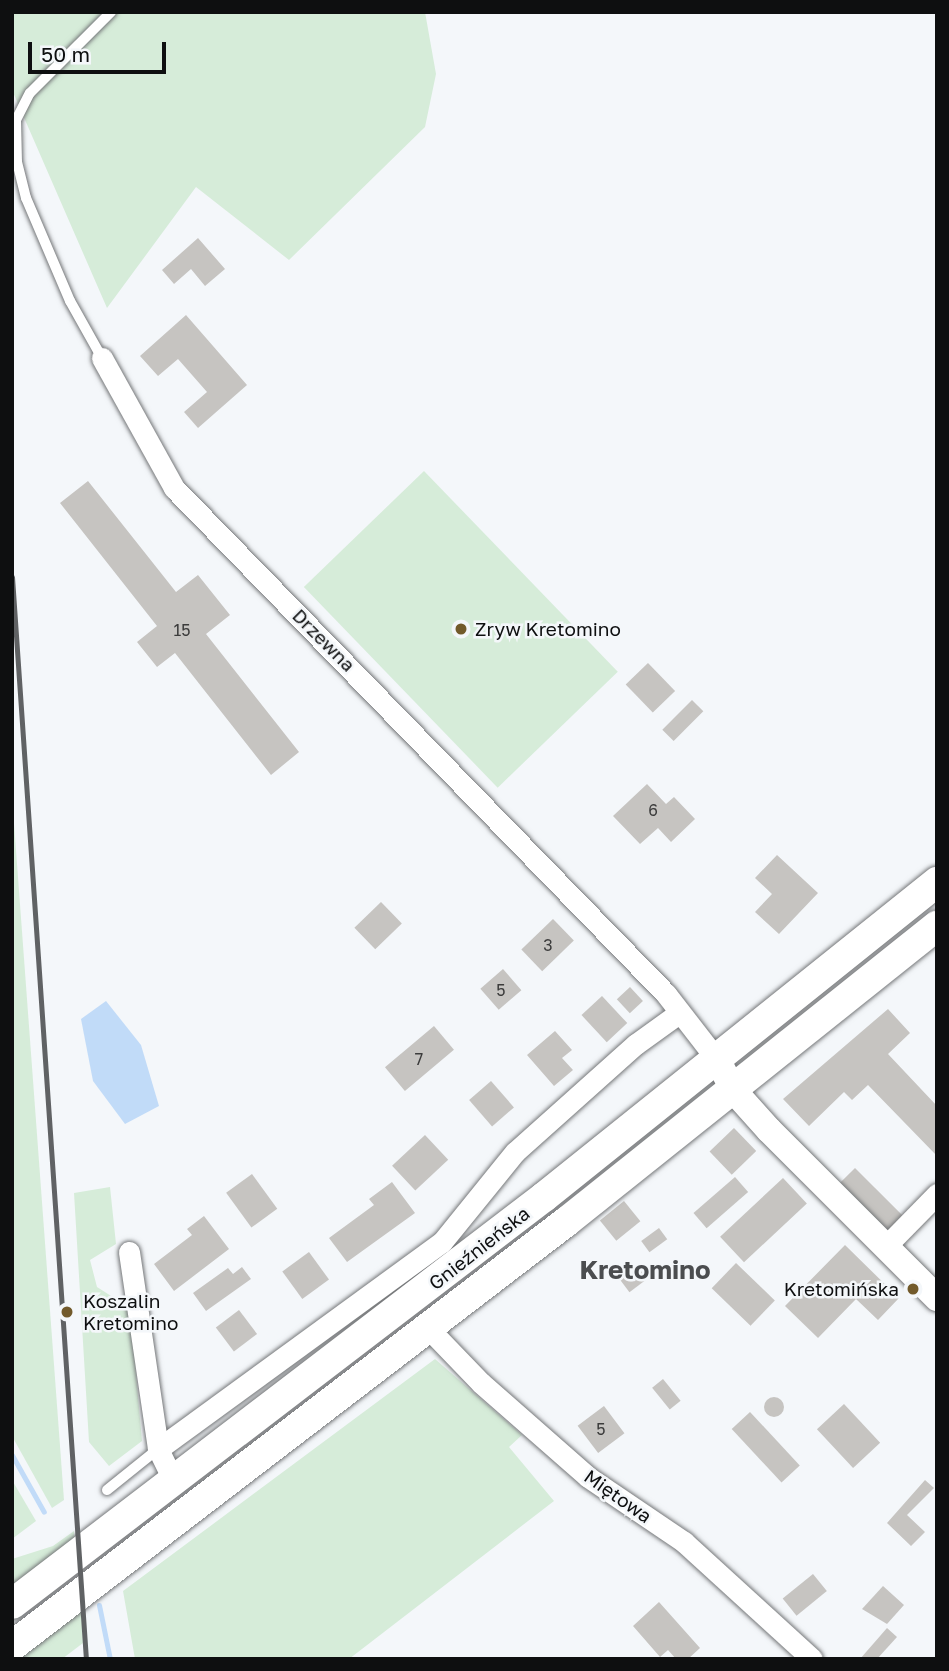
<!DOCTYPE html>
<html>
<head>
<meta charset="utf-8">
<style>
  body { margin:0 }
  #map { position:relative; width:949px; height:1671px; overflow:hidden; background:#f4f7fa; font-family:"Golos Text",sans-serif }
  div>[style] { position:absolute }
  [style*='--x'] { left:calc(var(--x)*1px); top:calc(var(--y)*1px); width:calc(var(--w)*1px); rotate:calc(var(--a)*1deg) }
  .green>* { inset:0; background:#d6ecd9; transform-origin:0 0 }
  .water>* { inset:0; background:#c1dbf8 }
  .stream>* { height:5px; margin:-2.5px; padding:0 2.5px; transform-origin:2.5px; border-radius:2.5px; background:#c1dbf8 }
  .building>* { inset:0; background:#c6c4c1; transform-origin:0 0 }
  .round { border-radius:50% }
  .roads { filter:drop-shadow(0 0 2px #757779) drop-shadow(0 0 2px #757779) }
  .service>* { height:10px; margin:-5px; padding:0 5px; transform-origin:5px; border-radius:5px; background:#fff }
  .minor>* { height:21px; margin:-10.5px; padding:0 10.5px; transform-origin:10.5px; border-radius:10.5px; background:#fff }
  .tertiary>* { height:26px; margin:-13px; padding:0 13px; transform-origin:13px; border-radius:13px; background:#fff }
  .secondary>* { height:30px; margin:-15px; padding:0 15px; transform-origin:15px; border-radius:15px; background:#fff }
  .rail>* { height:5px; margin:-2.5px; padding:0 2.5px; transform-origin:2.5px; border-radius:2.5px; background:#606264 }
  .dots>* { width:19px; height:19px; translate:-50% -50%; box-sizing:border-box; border:4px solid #f4f7fa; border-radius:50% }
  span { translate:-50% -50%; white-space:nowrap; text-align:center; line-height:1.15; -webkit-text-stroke:5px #f4f7fa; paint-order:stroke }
  .number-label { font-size:16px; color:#3c3c3c }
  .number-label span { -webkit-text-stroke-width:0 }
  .poi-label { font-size:19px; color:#0e0f10 }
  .left { translate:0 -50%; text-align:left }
  .right { translate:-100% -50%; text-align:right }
  .street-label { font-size:19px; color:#0e0f10 }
  .district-label { font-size:26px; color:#4b4d4f; font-weight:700 }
  .frame { position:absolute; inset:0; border:14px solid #0e0f10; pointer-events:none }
  .scale { position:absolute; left:28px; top:42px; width:138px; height:32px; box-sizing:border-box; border:4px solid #0e0f10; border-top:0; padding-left:9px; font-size:21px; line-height:24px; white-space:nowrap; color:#0e0f10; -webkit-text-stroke:5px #f4f7fa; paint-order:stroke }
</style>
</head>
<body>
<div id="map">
  <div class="green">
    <i style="clip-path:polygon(12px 12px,425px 12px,436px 74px,425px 127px,289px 260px,196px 187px,107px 308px,12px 90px)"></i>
    <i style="left:424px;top:471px;width:279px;height:167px;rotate:46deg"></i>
    <i style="clip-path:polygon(12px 796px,64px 1500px,52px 1508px,12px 1436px)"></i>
    <i style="clip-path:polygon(110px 1187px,116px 1244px,90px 1260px,97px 1287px,130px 1308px,142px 1441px,109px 1466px,89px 1442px,74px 1193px)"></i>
    <i style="clip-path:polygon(435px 1359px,522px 1435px,509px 1447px,554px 1501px,349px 1659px,135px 1659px,123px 1591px)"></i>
    <i style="clip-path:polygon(12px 1480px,36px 1521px,12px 1539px)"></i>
    <i style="clip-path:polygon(74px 1531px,75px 1543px,12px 1590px,12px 1559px,53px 1546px)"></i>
    <i style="clip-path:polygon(81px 1605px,83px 1643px,62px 1659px,12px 1659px)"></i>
  </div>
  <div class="water">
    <i style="clip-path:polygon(106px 1001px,141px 1045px,159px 1106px,125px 1124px,93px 1081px,81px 1019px)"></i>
  </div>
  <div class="stream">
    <i style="--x:12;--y:1455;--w:65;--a:60.7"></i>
    <i style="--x:99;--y:1605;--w:55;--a:78.5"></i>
  </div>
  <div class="building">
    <i style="clip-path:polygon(198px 238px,225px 269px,205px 286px,191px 269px,174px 284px,162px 270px)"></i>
    <i style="clip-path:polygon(186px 315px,247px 385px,198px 428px,184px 412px,207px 392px,178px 359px,158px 376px,140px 356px)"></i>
    <i style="clip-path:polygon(88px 481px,176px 592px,198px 575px,230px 615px,206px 634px,299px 752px,271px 775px,175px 653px,157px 667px,137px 642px,157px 626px,60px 503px)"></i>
    <i style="left:648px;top:663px;width:39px;height:31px;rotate:46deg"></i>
    <i style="left:692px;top:700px;width:16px;height:42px;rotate:45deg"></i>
    <i style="clip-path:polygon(647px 784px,666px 804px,674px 797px,695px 819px,671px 842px,658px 828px,640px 844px,613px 816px)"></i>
    <i style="clip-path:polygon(777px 855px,818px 893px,779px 934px,755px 912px,772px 894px,755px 878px)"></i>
    <i style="left:381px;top:902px;width:30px;height:37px;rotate:46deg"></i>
    <i style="left:553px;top:919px;width:30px;height:44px;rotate:46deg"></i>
    <i style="left:503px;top:969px;width:28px;height:30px;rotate:49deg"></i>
    <i style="left:630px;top:987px;width:19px;height:18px;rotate:47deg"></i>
    <i style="left:602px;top:996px;width:37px;height:28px;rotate:47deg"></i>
    <i style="clip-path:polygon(888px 1009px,910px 1033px,888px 1054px,937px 1106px,937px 1156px,868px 1085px,852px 1100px,844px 1092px,809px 1126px,783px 1099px)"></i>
    <i style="left:434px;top:1026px;width:31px;height:64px;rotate:50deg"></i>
    <i style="clip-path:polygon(555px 1031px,572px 1050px,562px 1058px,573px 1070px,554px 1086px,527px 1055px)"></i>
    <i style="left:491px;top:1081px;width:35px;height:29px;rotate:49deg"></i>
    <i style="left:734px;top:1128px;width:32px;height:34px;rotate:46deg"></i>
    <i style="left:425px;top:1135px;width:34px;height:45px;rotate:47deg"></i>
    <i style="left:855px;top:1168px;width:68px;height:21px;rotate:45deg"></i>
    <i style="left:252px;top:1174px;width:43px;height:32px;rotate:54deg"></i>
    <i style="left:735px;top:1177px;width:20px;height:55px;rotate:49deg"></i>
    <i style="left:783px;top:1178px;width:35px;height:86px;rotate:47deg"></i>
    <i style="clip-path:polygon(392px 1182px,415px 1213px,347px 1262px,329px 1238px,374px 1205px,369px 1199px)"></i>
    <i style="left:624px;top:1201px;width:26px;height:31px;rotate:51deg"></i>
    <i style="clip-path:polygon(204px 1216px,229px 1249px,174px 1291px,154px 1264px,192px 1235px,187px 1229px)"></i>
    <i style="left:659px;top:1228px;width:14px;height:22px;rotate:54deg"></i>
    <i style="clip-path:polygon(845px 1245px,899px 1298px,878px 1320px,856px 1299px,818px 1338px,785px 1306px)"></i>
    <i style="left:309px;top:1252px;width:34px;height:33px;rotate:54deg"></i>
    <i style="left:736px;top:1263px;width:54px;height:35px;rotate:44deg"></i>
    <i style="clip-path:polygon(242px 1267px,251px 1279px,206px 1311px,193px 1293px,228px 1268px,233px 1274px)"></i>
    <i style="left:638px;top:1267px;width:15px;height:22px;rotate:53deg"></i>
    <i style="left:239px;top:1310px;width:30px;height:29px;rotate:53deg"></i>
    <i style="left:663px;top:1379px;width:28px;height:14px;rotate:51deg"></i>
    <i class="round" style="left:764px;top:1397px;width:20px;height:20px"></i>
    <i style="left:844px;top:1404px;width:53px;height:37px;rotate:47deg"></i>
    <i style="left:604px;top:1406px;width:34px;height:33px;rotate:53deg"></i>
    <i style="left:750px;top:1412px;width:73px;height:25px;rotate:47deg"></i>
    <i style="clip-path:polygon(925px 1480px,934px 1488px,907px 1515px,925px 1532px,911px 1546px,887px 1523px)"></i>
    <i style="left:813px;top:1574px;width:22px;height:39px;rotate:51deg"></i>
    <i style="clip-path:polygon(883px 1586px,904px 1605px,887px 1624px,862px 1609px)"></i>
    <i style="clip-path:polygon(659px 1602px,700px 1648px,688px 1659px,676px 1659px,668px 1650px,660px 1657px,633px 1626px)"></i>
    <i style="clip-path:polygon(887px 1628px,897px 1637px,877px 1659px,860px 1659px)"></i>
  </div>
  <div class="roads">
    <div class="service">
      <i style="--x:102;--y:358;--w:65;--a:-119.3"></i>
      <i style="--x:70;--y:301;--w:112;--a:-113.1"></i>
      <i style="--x:26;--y:198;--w:37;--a:-104"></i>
      <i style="--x:17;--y:162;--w:42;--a:-91.4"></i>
      <i style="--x:16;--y:120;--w:30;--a:-63"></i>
      <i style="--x:30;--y:93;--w:115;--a:-45"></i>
      <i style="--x:107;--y:1490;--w:65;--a:-38.8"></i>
    </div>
    <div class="minor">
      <i style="--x:102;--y:358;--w:149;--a:61"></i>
      <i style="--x:174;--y:488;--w:706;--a:45.8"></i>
      <i style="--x:666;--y:994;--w:85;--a:52.2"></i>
      <i style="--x:886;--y:1246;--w:73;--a:-45.6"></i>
      <i style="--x:129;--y:1252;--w:199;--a:81.6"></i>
      <i style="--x:158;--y:1449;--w:37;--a:64"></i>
      <i style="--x:429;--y:1329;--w:75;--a:46.1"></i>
      <i style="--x:481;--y:1383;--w:142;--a:41.3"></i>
      <i style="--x:588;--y:1477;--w:116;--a:34.1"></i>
      <i style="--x:684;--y:1542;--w:173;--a:42.4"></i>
      <i style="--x:158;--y:1449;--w:351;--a:-36.1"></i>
      <i style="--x:442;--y:1242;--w:116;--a:-51"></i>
      <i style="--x:515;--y:1152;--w:162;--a:-41.8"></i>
      <i style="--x:636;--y:1044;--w:53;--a:-35.8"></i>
    </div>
    <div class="tertiary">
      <i style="--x:718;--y:1061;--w:34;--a:62"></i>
      <i style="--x:734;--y:1091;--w:52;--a:48.1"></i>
      <i style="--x:769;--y:1130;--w:238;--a:45"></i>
    </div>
    <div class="secondary">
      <i style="--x:12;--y:1604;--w:670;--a:-37.42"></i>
      <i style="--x:544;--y:1197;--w:504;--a:-38.71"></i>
      <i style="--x:12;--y:1646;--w:698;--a:-37.43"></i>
      <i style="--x:566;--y:1222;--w:475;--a:-38.6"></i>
    </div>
  </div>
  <div class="rail">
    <i style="--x:12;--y:577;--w:1085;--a:86.09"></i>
  </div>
  <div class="dots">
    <i style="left:461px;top:629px;background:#725a2b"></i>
    <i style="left:913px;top:1289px;background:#725a2b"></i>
    <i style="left:67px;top:1312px;background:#725a2b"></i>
  </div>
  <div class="number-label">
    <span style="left:182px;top:630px">15</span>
    <span style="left:653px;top:810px">6</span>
    <span style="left:548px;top:945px">3</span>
    <span style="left:501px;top:990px">5</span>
    <span style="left:419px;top:1059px">7</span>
    <span style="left:601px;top:1429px">5</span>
  </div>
  <div class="poi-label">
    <span class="left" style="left:475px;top:629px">Zryw Kretomino</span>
    <span class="right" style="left:899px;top:1289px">Kretomińska</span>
    <span class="left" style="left:83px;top:1312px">Koszalin<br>Kretomino</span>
  </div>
  <div class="street-label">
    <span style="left:324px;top:640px;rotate:45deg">Drzewna</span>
    <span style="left:479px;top:1248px;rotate:-38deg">Gnieźnieńska</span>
    <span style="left:618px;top:1496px;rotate:35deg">Miętowa</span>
  </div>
  <div class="district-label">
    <span style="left:645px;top:1270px">Kretomino</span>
  </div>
  <div class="frame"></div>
  <div class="scale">50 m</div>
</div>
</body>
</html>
